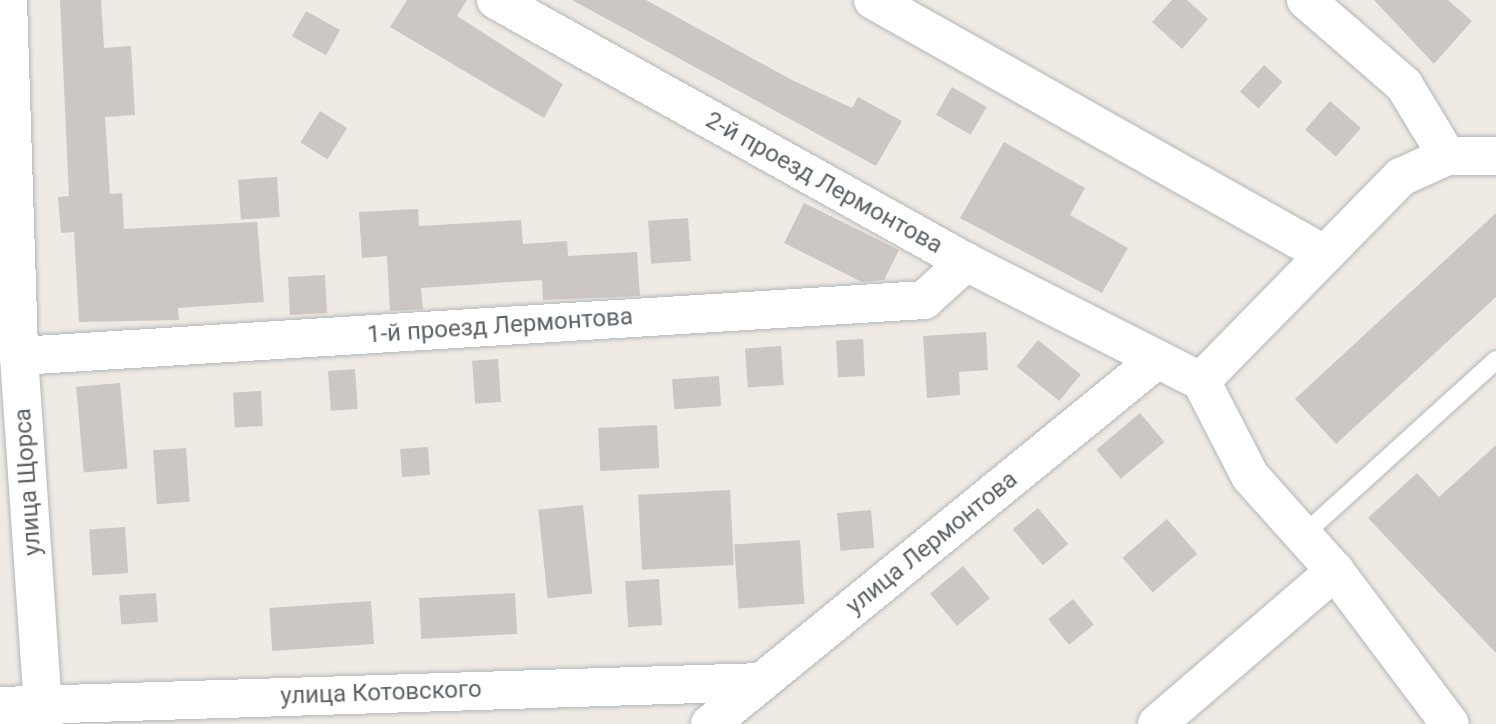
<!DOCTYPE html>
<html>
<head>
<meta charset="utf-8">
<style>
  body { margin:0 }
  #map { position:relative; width:1496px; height:724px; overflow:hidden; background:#efeae4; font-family:Roboto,sans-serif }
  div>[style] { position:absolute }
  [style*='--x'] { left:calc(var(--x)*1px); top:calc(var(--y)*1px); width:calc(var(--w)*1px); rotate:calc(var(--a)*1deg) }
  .building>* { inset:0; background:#ccc7c4; transform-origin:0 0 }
  .roads { filter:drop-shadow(0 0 2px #b2b7b9) drop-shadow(0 0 2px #b2b7b9) }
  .lane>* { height:18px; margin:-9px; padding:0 9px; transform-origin:9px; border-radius:9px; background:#fff }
  .street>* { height:38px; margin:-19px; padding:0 19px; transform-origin:19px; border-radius:19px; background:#fff }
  span { translate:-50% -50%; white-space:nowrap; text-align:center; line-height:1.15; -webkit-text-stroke:6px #fff; paint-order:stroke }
  .street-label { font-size:24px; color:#5c6265 }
</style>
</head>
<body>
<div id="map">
  <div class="building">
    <i style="clip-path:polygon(60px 0,101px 0,104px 48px,131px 46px,135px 115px,105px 117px,110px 194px,122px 193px,124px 229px,257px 222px,264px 302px,178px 308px,179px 320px,79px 322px,74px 232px,61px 233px,58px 197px,69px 196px)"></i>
    <i style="clip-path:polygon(407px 0,467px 0,457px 16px,563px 84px,544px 118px,390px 27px)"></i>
    <i style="clip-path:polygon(572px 0,646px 0,792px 80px,852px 108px,858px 97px,902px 121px,876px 166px)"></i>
    <i style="clip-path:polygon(1172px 0,1187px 0,1208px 19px,1182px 49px,1152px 22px)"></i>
    <i style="clip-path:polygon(1374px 0,1448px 0,1472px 21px,1434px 64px)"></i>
    <i style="left:306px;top:11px;width:39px;height:29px;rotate:29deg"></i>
    <i style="left:1264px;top:65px;width:25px;height:36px;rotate:42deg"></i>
    <i style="left:952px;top:87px;width:40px;height:32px;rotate:30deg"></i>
    <i style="left:1330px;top:101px;width:41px;height:38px;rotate:41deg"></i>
    <i style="left:320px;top:111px;width:32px;height:37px;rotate:32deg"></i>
    <i style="clip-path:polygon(1004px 142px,1085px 188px,1070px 215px,1128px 248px,1102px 293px,960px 218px)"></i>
    <i style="left:277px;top:177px;width:40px;height:39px;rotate:86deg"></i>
    <i style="clip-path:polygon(804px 203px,899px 250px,884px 280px,862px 282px,784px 243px)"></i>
    <i style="clip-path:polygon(418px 209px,419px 226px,521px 220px,523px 244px,567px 241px,568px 256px,637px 252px,640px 296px,543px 300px,542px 280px,421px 288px,423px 309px,390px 311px,387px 256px,362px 258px,359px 212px)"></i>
    <i style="clip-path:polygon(1496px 213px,1496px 297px,1336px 444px,1295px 399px)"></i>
    <i style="left:688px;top:218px;width:43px;height:40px;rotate:86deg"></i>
    <i style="left:325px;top:275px;width:38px;height:37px;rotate:87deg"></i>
    <i style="clip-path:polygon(986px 332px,988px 370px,959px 372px,960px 395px,927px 398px,923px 336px)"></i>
    <i style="left:863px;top:339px;width:37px;height:27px;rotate:87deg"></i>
    <i style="left:1038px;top:340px;width:55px;height:34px;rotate:39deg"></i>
    <i style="left:781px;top:346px;width:39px;height:36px;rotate:86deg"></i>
    <i style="left:498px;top:359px;width:43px;height:26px;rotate:86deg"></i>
    <i style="left:355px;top:369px;width:40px;height:27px;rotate:86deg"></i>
    <i style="left:719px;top:376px;width:30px;height:47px;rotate:86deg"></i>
    <i style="left:120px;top:383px;width:86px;height:44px;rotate:85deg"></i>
    <i style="left:261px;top:391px;width:35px;height:28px;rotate:87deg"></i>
    <i style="left:1140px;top:413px;width:38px;height:57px;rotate:50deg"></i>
    <i style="left:657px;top:425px;width:43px;height:59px;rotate:87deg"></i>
    <i style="clip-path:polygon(1496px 445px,1496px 653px,1368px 518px,1417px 473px,1439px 497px)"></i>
    <i style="left:428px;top:447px;width:28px;height:28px;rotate:86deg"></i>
    <i style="left:186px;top:448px;width:54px;height:33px;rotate:86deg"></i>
    <i style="left:730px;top:490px;width:75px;height:92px;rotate:87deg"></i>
    <i style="left:583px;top:505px;width:89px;height:45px;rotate:84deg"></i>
    <i style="left:1038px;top:508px;width:47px;height:33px;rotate:50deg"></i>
    <i style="left:871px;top:510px;width:38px;height:34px;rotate:85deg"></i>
    <i style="left:1167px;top:519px;width:46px;height:59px;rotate:49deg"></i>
    <i style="left:125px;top:527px;width:46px;height:36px;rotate:86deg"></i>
    <i style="left:800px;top:540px;width:64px;height:66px;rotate:86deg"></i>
    <i style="left:963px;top:566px;width:42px;height:43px;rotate:50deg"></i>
    <i style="left:659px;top:579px;width:46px;height:34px;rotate:86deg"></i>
    <i style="left:156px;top:593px;width:29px;height:37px;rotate:86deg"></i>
    <i style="left:515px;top:593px;width:41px;height:96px;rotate:87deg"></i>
    <i style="left:1073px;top:599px;width:33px;height:32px;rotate:51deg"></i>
    <i style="left:371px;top:601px;width:43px;height:102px;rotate:86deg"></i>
  </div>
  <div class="roads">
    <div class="lane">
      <i style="--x:1302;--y:536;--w:262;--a:-42.2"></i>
    </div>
    <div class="street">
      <i style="--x:8;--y:0;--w:356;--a:88.2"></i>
      <i style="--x:19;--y:356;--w:369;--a:86.1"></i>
      <i style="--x:496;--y:0;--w:538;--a:29.14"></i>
      <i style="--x:966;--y:262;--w:263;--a:26.9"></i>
      <i style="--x:1201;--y:381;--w:107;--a:62.7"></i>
      <i style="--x:1250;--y:476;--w:127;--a:48.2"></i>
      <i style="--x:1335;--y:571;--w:191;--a:53.1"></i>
      <i style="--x:873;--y:0;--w:515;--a:29.4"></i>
      <i style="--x:1306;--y:0;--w:130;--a:40.9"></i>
      <i style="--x:1404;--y:85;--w:83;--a:58.8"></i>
      <i style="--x:19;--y:356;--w:907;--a:-3.54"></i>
      <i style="--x:924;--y:300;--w:57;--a:-42.1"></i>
      <i style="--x:1201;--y:381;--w:286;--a:-45.6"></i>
      <i style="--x:1401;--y:177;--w:51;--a:-24.5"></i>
      <i style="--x:1447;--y:156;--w:49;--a:0"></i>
      <i style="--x:0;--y:706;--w:762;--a:-1.8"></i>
      <i style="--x:710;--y:724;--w:573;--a:-39.19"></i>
      <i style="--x:1157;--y:724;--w:235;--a:-40.7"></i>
    </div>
  </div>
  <div class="street-label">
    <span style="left:824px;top:183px;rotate:29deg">2-й проезд Лермонтова</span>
    <span style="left:500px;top:326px;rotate:-4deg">1-й проезд Лермонтова</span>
    <span style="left:28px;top:482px;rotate:-94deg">улица Щорса</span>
    <span style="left:932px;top:543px;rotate:-39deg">улица Лермонтова</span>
    <span style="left:381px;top:693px;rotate:-2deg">улица Котовского</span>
  </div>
</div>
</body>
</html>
